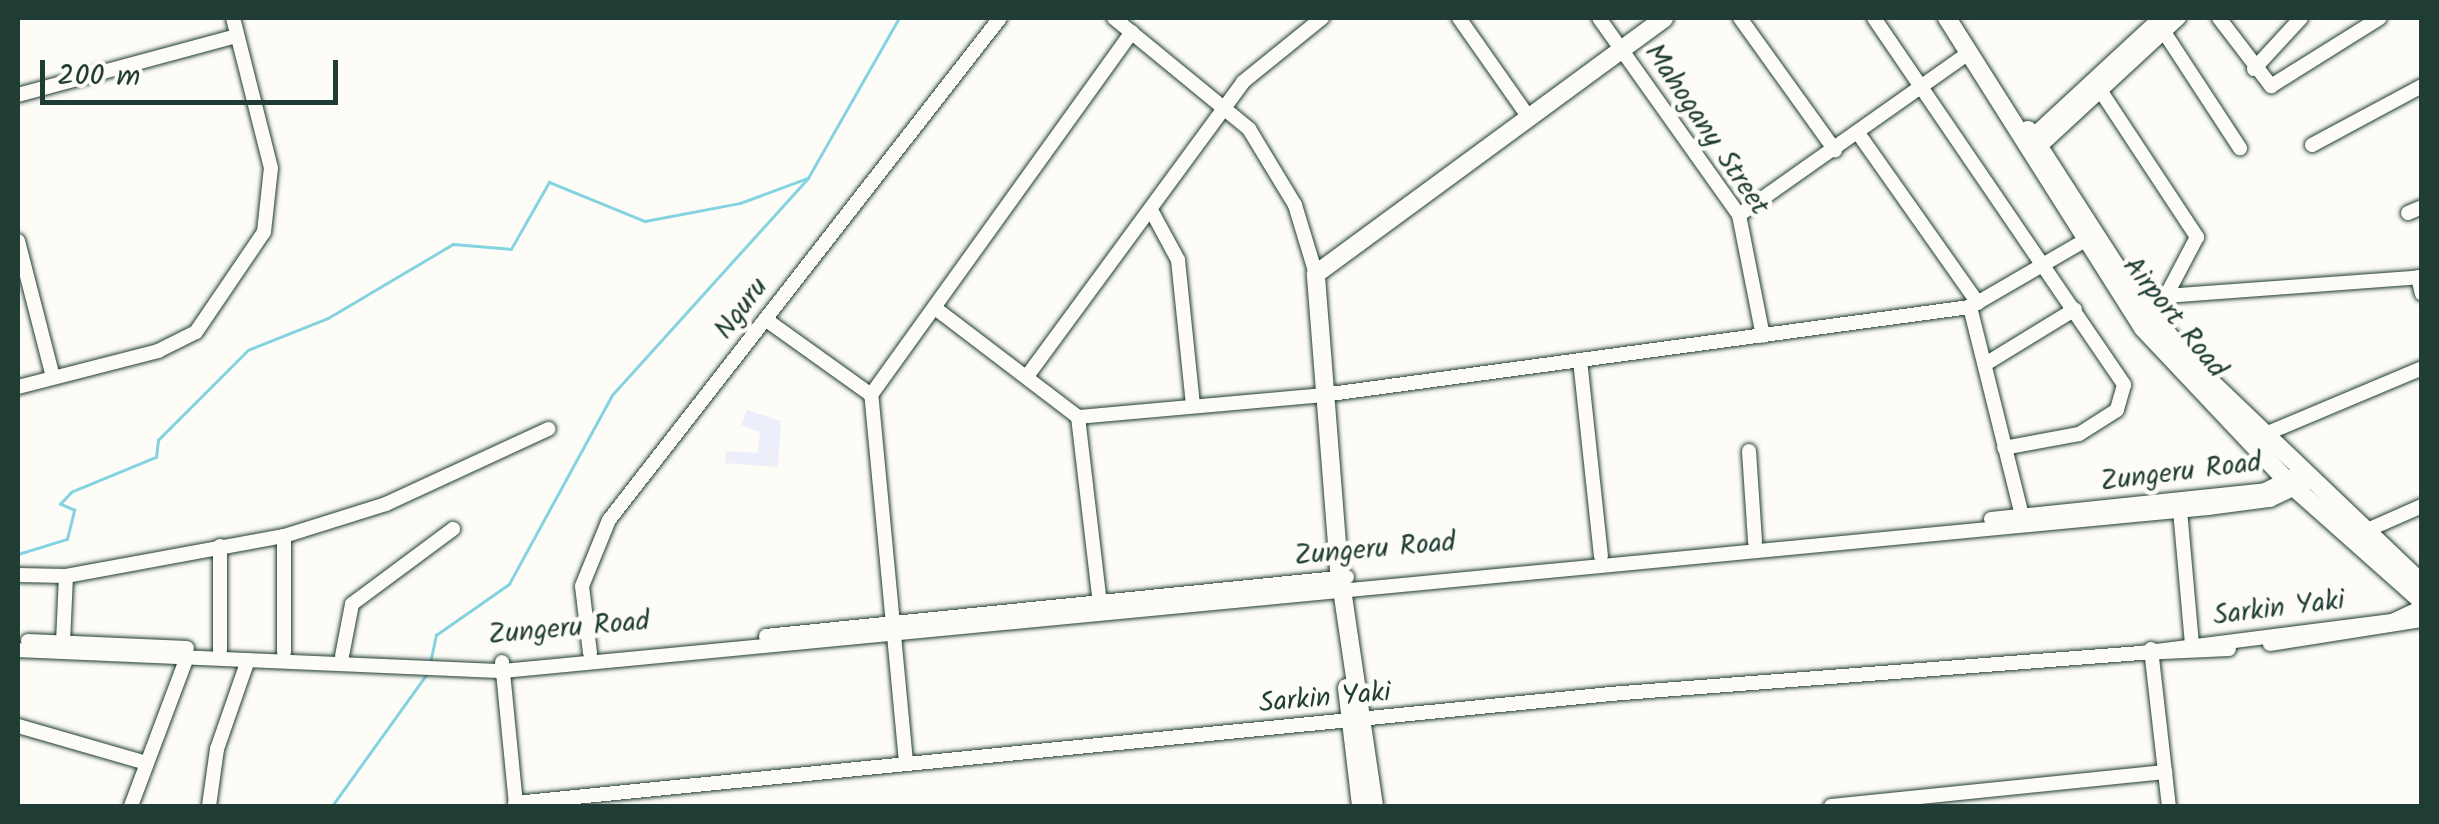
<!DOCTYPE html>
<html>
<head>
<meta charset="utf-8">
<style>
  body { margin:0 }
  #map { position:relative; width:2439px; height:824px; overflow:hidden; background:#fdfcf7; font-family:Kalam,sans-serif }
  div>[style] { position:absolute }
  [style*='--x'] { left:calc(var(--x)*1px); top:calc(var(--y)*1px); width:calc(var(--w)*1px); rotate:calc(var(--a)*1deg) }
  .built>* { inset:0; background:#eceef9 }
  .stream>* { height:2.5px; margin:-1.25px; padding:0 1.25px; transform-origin:1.25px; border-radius:1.25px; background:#84d3e1 }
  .roads { filter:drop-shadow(0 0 2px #1f3d34) drop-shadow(0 0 2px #1f3d34) }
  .minor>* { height:14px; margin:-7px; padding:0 7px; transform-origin:7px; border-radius:7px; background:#fdfcf7 }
  .major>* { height:18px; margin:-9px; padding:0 9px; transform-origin:9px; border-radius:9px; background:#fdfcf7 }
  span { translate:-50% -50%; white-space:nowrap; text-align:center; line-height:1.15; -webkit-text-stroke:9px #fdfcf7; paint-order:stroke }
  .street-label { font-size:28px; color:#1f3d34 }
  .frame { position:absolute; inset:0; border:20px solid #1f3d34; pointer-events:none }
  .scale { position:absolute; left:40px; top:60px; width:298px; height:45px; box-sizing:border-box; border:5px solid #1f3d34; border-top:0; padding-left:12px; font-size:30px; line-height:35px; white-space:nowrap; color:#1f3d34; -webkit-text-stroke:8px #fdfcf7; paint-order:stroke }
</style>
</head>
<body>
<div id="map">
  <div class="built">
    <i style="clip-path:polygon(747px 410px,781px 421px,778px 467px,725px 463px,726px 451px,758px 453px,760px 432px,741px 425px)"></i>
  </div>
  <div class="stream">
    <i style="--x:18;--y:554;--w:51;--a:-17"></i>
    <i style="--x:67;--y:539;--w:30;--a:-76"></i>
    <i style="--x:74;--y:510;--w:15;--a:-157"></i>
    <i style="--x:60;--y:504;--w:16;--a:-47"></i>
    <i style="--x:71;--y:492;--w:92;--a:-22.4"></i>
    <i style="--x:156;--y:457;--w:17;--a:-83"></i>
    <i style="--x:158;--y:440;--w:127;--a:-45"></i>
    <i style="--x:248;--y:350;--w:86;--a:-21.8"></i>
    <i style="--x:328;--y:318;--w:145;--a:-30.6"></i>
    <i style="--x:453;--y:244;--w:58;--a:4.9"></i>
    <i style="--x:511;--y:249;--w:77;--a:-60.4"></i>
    <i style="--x:549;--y:182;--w:104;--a:22.1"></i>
    <i style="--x:645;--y:221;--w:97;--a:-10.7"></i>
    <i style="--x:740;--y:203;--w:72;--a:-20.2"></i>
    <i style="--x:430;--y:663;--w:29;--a:-78"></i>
    <i style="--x:436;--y:635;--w:89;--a:-34.9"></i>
    <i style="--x:509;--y:584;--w:215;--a:-61.4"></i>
    <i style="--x:612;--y:395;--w:292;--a:-47.9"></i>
    <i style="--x:808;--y:178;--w:184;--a:-60.4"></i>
    <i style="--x:332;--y:806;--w:161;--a:-54.3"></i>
  </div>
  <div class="roads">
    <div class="minor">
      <i style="--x:1114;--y:18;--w:175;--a:39.4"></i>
      <i style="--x:1249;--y:129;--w:89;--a:58.8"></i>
      <i style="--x:1295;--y:205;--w:72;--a:73.1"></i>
      <i style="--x:1459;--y:18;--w:120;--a:54.9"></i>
      <i style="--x:1599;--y:18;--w:242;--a:54.6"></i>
      <i style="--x:1739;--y:215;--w:123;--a:78.8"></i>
      <i style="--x:1740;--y:18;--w:163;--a:54.3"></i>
      <i style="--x:1874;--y:18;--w:444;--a:55.7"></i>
      <i style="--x:2124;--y:385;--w:26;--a:106"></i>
      <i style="--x:2117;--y:410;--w:45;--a:147.7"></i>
      <i style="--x:2079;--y:434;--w:76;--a:169.4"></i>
      <i style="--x:2219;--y:18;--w:86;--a:52.6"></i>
      <i style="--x:2271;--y:86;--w:128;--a:-32"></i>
      <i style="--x:2164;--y:32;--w:139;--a:56.8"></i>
      <i style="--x:2254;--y:69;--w:69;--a:-47.3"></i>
      <i style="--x:2102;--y:93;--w:173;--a:56.6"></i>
      <i style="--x:2197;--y:237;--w:69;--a:117.7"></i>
      <i style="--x:18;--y:95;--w:227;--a:-15.1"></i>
      <i style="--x:1858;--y:133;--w:208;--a:54.8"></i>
      <i style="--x:2025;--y:143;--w:184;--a:-42.8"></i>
      <i style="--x:2312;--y:145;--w:125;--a:-28.2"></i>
      <i style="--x:2033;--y:153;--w:199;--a:-42.8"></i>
      <i style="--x:1151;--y:210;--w:57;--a:61.6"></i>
      <i style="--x:1178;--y:260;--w:146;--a:84.1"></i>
      <i style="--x:2408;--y:213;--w:15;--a:-23"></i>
      <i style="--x:1739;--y:215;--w:281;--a:-35.2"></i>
      <i style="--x:18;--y:241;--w:140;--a:75.6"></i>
      <i style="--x:2418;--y:277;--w:17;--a:77"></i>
      <i style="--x:2138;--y:298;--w:285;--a:-4.2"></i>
      <i style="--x:1970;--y:307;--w:215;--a:76"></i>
      <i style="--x:935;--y:308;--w:180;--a:37.3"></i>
      <i style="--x:1078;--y:417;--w:188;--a:83.3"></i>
      <i style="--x:765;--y:319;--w:130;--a:35.6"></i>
      <i style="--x:1580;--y:360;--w:197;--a:83.9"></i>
      <i style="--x:1987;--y:363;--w:103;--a:-31.5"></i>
      <i style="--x:1028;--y:375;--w:363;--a:-53.7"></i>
      <i style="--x:1243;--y:82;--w:102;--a:-39"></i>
      <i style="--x:18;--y:387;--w:145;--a:-14.4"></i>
      <i style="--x:158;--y:351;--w:42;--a:-26.6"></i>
      <i style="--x:196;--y:332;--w:121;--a:-55.8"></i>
      <i style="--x:264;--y:232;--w:64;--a:-83.8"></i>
      <i style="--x:271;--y:168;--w:155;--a:-104.2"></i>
      <i style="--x:1078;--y:417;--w:246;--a:-5.1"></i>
      <i style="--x:1323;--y:395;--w:653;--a:-7.75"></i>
      <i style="--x:1970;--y:307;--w:129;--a:-30.1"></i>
      <i style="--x:2263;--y:435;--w:173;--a:-22.8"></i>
      <i style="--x:1749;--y:451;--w:91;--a:86.2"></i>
      <i style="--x:2180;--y:510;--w:135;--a:84.9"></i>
      <i style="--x:1991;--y:519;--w:276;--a:-6"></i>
      <i style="--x:2265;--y:490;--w:40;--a:-26.6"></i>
      <i style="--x:2365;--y:531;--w:62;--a:-23.7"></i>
      <i style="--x:284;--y:536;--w:116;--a:90"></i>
      <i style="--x:18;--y:575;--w:48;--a:1.2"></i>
      <i style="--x:66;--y:576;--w:222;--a:-10.4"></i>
      <i style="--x:284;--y:536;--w:107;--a:-17.4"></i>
      <i style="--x:386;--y:504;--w:179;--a:-24.8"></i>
      <i style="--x:766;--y:636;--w:584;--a:-5.8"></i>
      <i style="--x:28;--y:641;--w:159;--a:2.5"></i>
      <i style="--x:63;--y:642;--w:66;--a:-87.4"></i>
      <i style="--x:2270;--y:644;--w:154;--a:-9"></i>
      <i style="--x:2151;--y:649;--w:158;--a:83.5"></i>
      <i style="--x:18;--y:650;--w:485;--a:2.5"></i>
      <i style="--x:503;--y:671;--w:1713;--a:-5.46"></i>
      <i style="--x:2208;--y:508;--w:63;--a:-7.4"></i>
      <i style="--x:2270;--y:500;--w:44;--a:-25.4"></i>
      <i style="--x:220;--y:650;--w:104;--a:-90"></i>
      <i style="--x:590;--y:653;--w:67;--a:-96.8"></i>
      <i style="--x:582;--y:586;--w:71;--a:-67.8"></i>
      <i style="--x:609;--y:520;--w:636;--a:-52.09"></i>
      <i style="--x:2141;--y:653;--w:88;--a:-2.6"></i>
      <i style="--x:342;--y:656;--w:53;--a:-79.1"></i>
      <i style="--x:352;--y:604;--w:126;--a:-36.6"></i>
      <i style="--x:502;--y:662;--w:145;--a:84.4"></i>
      <i style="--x:18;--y:726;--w:133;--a:16.1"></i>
      <i style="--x:906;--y:762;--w:369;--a:-95.4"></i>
      <i style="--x:871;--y:395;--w:447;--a:-54.3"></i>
      <i style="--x:515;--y:803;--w:1100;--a:-5.68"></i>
      <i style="--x:1610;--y:694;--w:533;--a:-4.42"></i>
      <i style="--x:2141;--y:653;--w:253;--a:-7.3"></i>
      <i style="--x:2392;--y:621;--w:33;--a:-25"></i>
      <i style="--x:131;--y:806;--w:159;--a:-69.4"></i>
      <i style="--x:209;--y:806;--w:58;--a:-82"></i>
      <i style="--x:217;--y:749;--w:94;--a:-70.8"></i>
      <i style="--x:1831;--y:806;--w:336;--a:-5.8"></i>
    </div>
    <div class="major">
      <i style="--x:1947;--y:18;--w:367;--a:57.7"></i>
      <i style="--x:2143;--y:328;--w:210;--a:46.7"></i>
      <i style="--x:2287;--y:481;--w:181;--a:41.6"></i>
      <i style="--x:2028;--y:130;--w:181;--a:57.2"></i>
      <i style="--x:2126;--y:282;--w:102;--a:51.3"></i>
      <i style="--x:2190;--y:362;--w:321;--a:43.7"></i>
      <i style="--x:1347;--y:688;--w:119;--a:83.2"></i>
      <i style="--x:1374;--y:806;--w:240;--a:-98.4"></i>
      <i style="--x:1339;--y:569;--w:296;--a:-94.5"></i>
      <i style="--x:1316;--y:274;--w:432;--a:-36.3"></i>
    </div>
  </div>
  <div class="street-label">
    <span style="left:1706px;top:130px;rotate:56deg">Mahogany Street</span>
    <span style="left:742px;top:309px;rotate:-53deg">Nguru</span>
    <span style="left:2174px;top:318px;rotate:51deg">Airport Road</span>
    <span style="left:2181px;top:473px;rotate:-7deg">Zungeru Road</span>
    <span style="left:1375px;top:550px;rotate:-5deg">Zungeru Road</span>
    <span style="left:2279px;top:609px;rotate:-7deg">Sarkin Yaki</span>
    <span style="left:569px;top:629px;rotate:-5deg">Zungeru Road</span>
    <span style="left:1325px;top:699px;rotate:-5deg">Sarkin Yaki</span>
  </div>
  <div class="frame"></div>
  <div class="scale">200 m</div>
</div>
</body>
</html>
